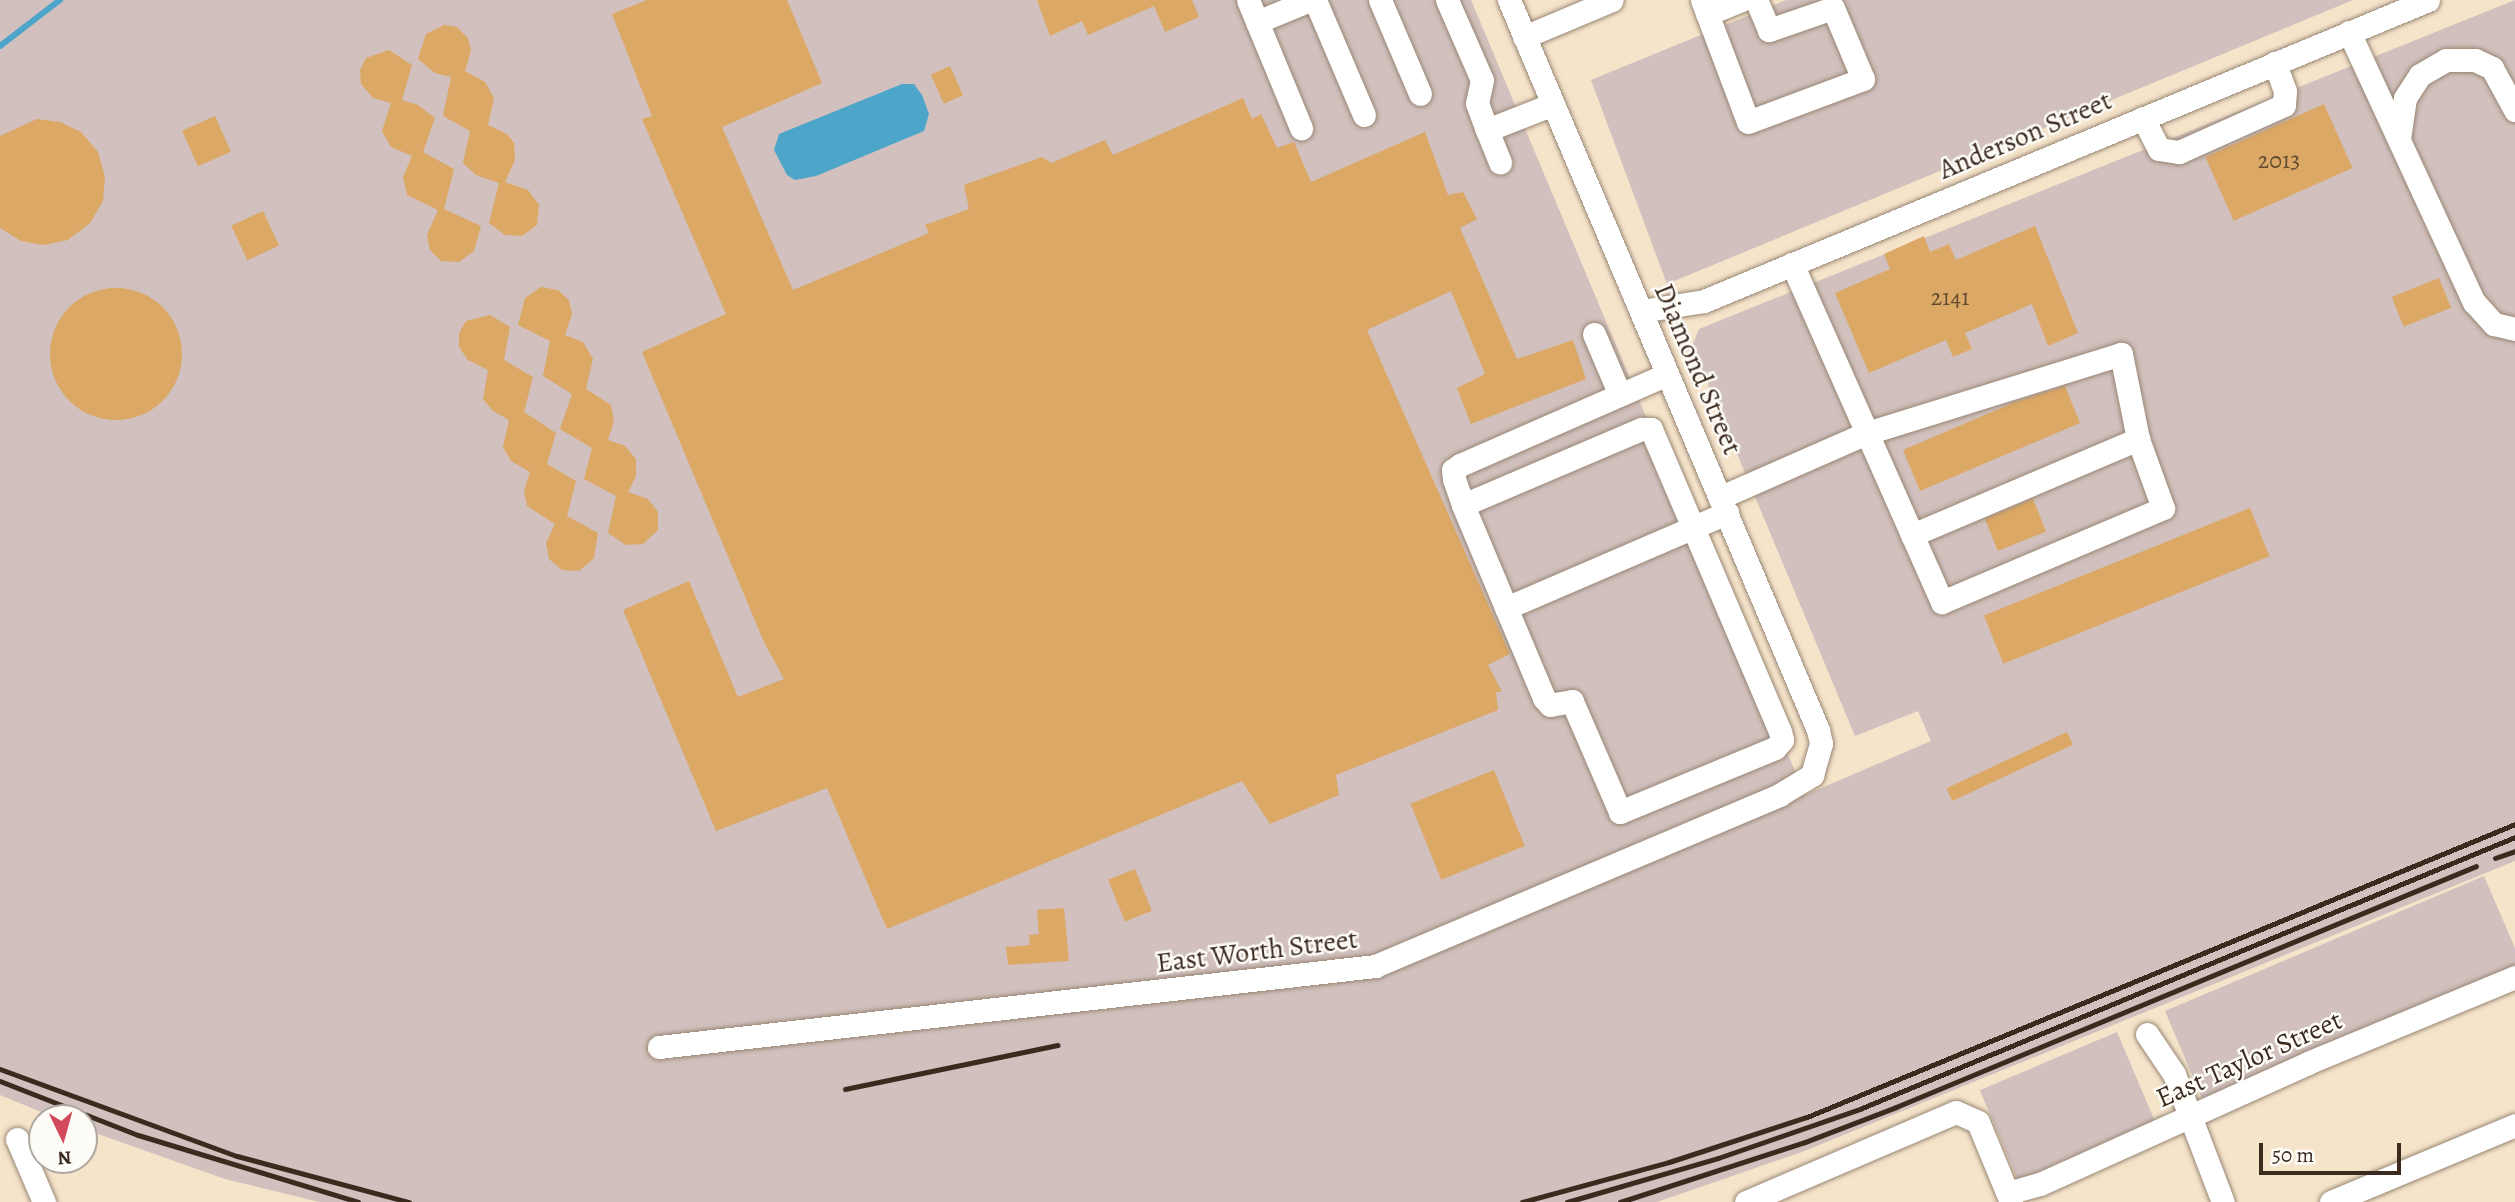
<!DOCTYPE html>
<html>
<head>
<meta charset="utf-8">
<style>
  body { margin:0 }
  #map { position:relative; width:2515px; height:1202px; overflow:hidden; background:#f5e3ca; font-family:Alegreya,serif }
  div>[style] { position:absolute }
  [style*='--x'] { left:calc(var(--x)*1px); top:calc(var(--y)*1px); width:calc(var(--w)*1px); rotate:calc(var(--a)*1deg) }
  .industrial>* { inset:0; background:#d1c0bd; transform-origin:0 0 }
  .water>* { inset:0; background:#4da5ca }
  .stream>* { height:6px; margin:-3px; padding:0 3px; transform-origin:3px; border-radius:3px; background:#4da5ca }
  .building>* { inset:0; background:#dba865; transform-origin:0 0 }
  .round { border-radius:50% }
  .roads { filter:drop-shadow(0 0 2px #988674) drop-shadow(0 0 2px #988674) }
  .minor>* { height:23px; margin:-11.5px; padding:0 11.5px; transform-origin:11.5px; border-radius:11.5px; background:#fff }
  .rail>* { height:5px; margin:-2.5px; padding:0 2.5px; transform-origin:2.5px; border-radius:2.5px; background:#3b2a1e }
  span { translate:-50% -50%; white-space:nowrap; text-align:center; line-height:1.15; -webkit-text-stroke:5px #fdfcf7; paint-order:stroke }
  .number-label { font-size:24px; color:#634a30 }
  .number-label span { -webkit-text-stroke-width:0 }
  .street-label { font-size:28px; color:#3b2a1e }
  .north { position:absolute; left:28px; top:1104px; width:70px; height:70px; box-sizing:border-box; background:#fdfcf7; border:2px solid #afa8a0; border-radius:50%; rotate:175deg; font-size:19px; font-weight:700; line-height:28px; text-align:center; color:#3b2a1e }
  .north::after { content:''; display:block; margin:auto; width:24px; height:32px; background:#d1495b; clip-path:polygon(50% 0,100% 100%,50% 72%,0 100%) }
  .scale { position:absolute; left:2259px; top:1143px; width:142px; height:32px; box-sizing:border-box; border:4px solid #3b2a1e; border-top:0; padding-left:9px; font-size:21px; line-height:24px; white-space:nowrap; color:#3b2a1e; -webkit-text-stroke:5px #fdfcf7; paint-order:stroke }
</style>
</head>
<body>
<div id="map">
  <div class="industrial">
    <i style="clip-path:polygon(0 0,1471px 0,1805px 795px,1931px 741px,1918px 711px,1855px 736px,1692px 346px,1699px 329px,2515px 0,2515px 861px,1802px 1152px,1657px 1202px,319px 1202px,225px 1179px,84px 1129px,84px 1118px,56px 1118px,0 1095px)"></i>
    <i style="clip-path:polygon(1786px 0,2353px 0,1667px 284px,1591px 80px)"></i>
    <i style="clip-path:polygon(2484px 876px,2515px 948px,2515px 967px,2203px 1101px,2165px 1011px)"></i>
    <i style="left:2117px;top:1032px;width:98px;height:149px;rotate:67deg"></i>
  </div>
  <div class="water">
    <i style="clip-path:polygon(902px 84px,914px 84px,922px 95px,929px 114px,924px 131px,816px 176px,795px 180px,787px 175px,774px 150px,779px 134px)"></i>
  </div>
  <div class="stream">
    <i style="--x:0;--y:46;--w:76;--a:-37.5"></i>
  </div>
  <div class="building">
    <i style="clip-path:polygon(647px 0,787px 0,822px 83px,722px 127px,793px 290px,929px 233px,925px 225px,969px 209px,964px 185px,1042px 157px,1051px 163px,1105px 140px,1113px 155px,1243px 98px,1252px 119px,1261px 114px,1277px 148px,1294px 142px,1311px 182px,1425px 132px,1448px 195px,1463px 192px,1477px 219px,1460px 228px,1517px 359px,1573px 340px,1586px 379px,1471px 424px,1457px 388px,1485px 374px,1451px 291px,1367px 330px,1510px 654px,1488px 665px,1502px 692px,1496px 692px,1498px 710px,1336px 775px,1339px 795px,1270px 824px,1242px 781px,887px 929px,827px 788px,716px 831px,623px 610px,689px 581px,738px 697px,784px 679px,764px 642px,642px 352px,726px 314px,642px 119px,652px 116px,612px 14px)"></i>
    <i style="clip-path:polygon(1037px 0,1192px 0,1199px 17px,1165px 32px,1154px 6px,1088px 35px,1082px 21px,1050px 36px)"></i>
    <i style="clip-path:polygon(444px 25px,457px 27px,468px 38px,471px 51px,465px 71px,485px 82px,494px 98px,488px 125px,507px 134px,514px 143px,515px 160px,505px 182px,528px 190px,539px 205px,537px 225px,522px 236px,505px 235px,489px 223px,499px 183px,476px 175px,463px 163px,470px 131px,443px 116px,451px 77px,435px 73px,418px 59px,426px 34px)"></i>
    <i style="clip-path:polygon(389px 50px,412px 65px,402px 100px,418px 105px,435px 118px,423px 152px,454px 169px,444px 209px,481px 226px,474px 251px,459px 262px,441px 261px,430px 250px,427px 235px,438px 210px,407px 195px,403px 177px,412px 156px,391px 147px,382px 131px,391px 103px,373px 98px,361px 84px,360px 70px,366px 58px)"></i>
    <i style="left:950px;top:66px;width:32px;height:21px;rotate:66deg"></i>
    <i style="left:2324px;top:104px;width:70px;height:130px;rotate:66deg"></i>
    <i style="left:215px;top:116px;width:39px;height:36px;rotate:66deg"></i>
    <i style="clip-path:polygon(37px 119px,60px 122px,81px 132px,98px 152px,105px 177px,103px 201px,90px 223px,68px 240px,43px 245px,21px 241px,0 228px,0 136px)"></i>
    <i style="left:263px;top:211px;width:38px;height:35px;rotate:65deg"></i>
    <i style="clip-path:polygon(2035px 226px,2078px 333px,2048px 346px,2032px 304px,1965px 333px,1972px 349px,1953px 357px,1946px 340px,1869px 373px,1835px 293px,1890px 269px,1884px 254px,1924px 236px,1930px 252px,1949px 244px,1956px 260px)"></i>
    <i style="left:2439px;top:278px;width:32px;height:51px;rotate:68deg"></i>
    <i style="clip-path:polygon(541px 287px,558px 290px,569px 300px,572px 314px,565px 335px,583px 342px,593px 359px,586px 389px,611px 405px,614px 421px,608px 440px,625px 446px,636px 459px,636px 476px,628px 492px,648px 499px,658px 512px,658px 530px,643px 544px,626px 545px,608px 533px,616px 496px,584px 479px,592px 448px,560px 429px,572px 394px,543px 376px,550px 341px,518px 325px,525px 298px)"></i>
    <i class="round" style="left:50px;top:288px;width:132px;height:132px"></i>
    <i style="clip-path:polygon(490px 315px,510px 327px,504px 360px,533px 377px,524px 412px,556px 433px,547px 464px,576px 481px,567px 516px,598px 533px,594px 558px,579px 571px,562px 570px,549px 559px,546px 543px,555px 524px,527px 506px,524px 491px,530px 472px,511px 461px,503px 447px,509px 420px,493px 411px,483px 399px,488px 370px,468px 360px,459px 347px,459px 333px,466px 321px)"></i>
    <i style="clip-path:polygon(2065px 386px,2080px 423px,1920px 491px,1903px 450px,2015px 402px)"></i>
    <i style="left:2033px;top:499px;width:35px;height:52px;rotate:68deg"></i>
    <i style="left:2250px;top:508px;width:52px;height:287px;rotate:68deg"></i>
    <i style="left:2067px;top:732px;width:14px;height:133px;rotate:65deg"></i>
    <i style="left:1494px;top:770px;width:82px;height:90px;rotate:68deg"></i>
    <i style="left:1135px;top:869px;width:45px;height:29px;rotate:68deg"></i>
    <i style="clip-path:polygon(1064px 908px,1069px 961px,1008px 965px,1006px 947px,1030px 945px,1029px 935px,1039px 934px,1037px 910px)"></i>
  </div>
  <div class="roads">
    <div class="minor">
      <i style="--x:1248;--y:0;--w:139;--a:67.5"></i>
      <i style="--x:1315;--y:0;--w:125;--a:66.9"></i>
      <i style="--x:1380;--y:0;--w:102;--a:66.9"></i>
      <i style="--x:1447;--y:0;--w:87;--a:66.4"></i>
      <i style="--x:1482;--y:80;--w:24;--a:102"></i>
      <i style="--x:1477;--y:103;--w:29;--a:70"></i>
      <i style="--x:1487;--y:130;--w:71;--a:-21.5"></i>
      <i style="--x:1702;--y:0;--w:130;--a:69.3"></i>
      <i style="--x:1748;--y:122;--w:123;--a:-20.5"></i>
      <i style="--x:1863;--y:79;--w:77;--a:-112.9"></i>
      <i style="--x:1833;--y:8;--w:68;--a:161"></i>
      <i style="--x:1769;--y:30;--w:33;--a:-113"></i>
      <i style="--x:1707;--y:14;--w:37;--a:-22"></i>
      <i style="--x:1257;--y:22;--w:57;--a:-22.5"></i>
      <i style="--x:2349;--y:32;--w:298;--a:65.2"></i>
      <i style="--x:2474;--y:302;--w:30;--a:48"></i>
      <i style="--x:2494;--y:324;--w:22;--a:13"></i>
      <i style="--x:1524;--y:37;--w:95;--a:-22.8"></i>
      <i style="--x:2143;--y:118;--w:35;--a:63"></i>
      <i style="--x:2159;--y:149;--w:20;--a:9"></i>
      <i style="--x:2179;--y:152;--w:115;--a:-24.1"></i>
      <i style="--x:2284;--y:105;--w:14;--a:-86"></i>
      <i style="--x:2285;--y:91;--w:30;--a:-110"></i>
      <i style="--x:1487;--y:130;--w:35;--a:68"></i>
      <i style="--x:2399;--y:139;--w:41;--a:-81.7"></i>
      <i style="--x:2405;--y:98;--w:27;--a:-57"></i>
      <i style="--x:2420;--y:75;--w:30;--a:-30"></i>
      <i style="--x:2446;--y:60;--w:29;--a:0"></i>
      <i style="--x:2475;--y:60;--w:19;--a:25"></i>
      <i style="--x:2492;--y:68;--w:48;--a:61.3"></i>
      <i style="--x:1641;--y:311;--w:64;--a:-9"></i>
      <i style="--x:1704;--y:301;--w:784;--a:-22.57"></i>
      <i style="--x:1594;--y:334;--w:66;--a:66.9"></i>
      <i style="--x:1721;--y:497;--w:159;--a:-23.7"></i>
      <i style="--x:1867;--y:433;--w:185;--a:-113.9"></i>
      <i style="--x:1463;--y:505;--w:194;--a:-23.1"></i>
      <i style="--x:1641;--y:429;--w:10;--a:0"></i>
      <i style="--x:1651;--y:429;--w:328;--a:66.9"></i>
      <i style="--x:1780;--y:731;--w:9;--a:77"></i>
      <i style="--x:1782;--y:740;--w:11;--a:131"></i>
      <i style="--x:1775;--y:748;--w:168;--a:157.6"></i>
      <i style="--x:1620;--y:812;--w:121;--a:-113.4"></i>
      <i style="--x:1572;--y:701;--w:22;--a:170"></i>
      <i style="--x:1550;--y:705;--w:9;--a:-131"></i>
      <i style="--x:1544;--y:698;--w:209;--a:-112.8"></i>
      <i style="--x:1463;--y:505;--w:28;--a:-109"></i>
      <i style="--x:1454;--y:479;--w:9;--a:-96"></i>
      <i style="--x:1453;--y:470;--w:9;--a:-36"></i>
      <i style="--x:1460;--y:465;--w:226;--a:-23.7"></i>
      <i style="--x:1912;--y:535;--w:246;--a:-23"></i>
      <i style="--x:2138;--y:439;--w:87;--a:-101.3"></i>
      <i style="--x:2121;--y:354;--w:266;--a:162.7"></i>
      <i style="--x:1867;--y:433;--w:185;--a:66.1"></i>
      <i style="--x:1942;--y:602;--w:240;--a:-23"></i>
      <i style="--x:2163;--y:508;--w:73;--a:-109.9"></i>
      <i style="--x:1506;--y:608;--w:241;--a:-23.3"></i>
      <i style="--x:2147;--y:1034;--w:48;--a:56"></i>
      <i style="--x:2174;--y:1074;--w:137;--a:69.1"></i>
      <i style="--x:659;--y:1047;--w:721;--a:-6.45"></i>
      <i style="--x:1375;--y:966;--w:439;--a:-22.9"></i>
      <i style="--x:1779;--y:795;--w:39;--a:-31"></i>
      <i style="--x:1812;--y:775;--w:33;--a:-74"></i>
      <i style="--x:1821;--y:743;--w:13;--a:-103"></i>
      <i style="--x:1818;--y:730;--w:793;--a:-112.94"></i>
      <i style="--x:17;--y:1139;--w:69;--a:66.8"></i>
      <i style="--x:2008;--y:1193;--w:33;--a:-16"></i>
      <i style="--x:2040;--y:1184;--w:296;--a:-24.3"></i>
      <i style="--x:2310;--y:1062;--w:222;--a:-22.5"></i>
      <i style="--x:1746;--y:1202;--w:228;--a:-23.2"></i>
      <i style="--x:1956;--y:1112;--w:24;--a:24"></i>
      <i style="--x:1978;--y:1122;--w:87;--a:67.6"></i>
      <i style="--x:2331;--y:1202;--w:199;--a:-22.7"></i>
    </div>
  </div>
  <div class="rail">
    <i style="--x:2495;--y:858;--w:21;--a:-19"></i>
    <i style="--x:0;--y:1069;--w:252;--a:20.2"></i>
    <i style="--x:237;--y:1156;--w:178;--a:15"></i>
    <i style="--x:0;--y:1081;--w:148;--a:21.4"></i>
    <i style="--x:138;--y:1135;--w:230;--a:16.9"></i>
    <i style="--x:845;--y:1089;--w:217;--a:-11.7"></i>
    <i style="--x:1522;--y:1202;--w:152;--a:-15.2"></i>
    <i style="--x:1669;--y:1162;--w:145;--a:-18.1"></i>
    <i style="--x:1807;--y:1117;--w:766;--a:-22.48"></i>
    <i style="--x:1567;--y:1202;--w:157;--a:-16.2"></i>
    <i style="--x:1718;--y:1158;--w:152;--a:-19.1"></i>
    <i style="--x:1862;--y:1108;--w:707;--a:-22.54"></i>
    <i style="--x:1620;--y:1202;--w:194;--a:-18"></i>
    <i style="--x:1805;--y:1142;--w:97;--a:-21"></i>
    <i style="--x:1896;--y:1107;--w:628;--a:-22.56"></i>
  </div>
  <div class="number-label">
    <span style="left:2279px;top:161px">2013</span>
    <span style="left:1950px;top:298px">2141</span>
  </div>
  <div class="street-label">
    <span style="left:2025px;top:135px;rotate:-23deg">Anderson Street</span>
    <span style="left:1698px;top:369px;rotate:67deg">Diamond Street</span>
    <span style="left:1257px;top:951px;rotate:-7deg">East Worth Street</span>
    <span style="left:2249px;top:1059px;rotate:-24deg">East Taylor Street</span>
  </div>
  <div class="north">N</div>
  <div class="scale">50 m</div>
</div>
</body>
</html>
